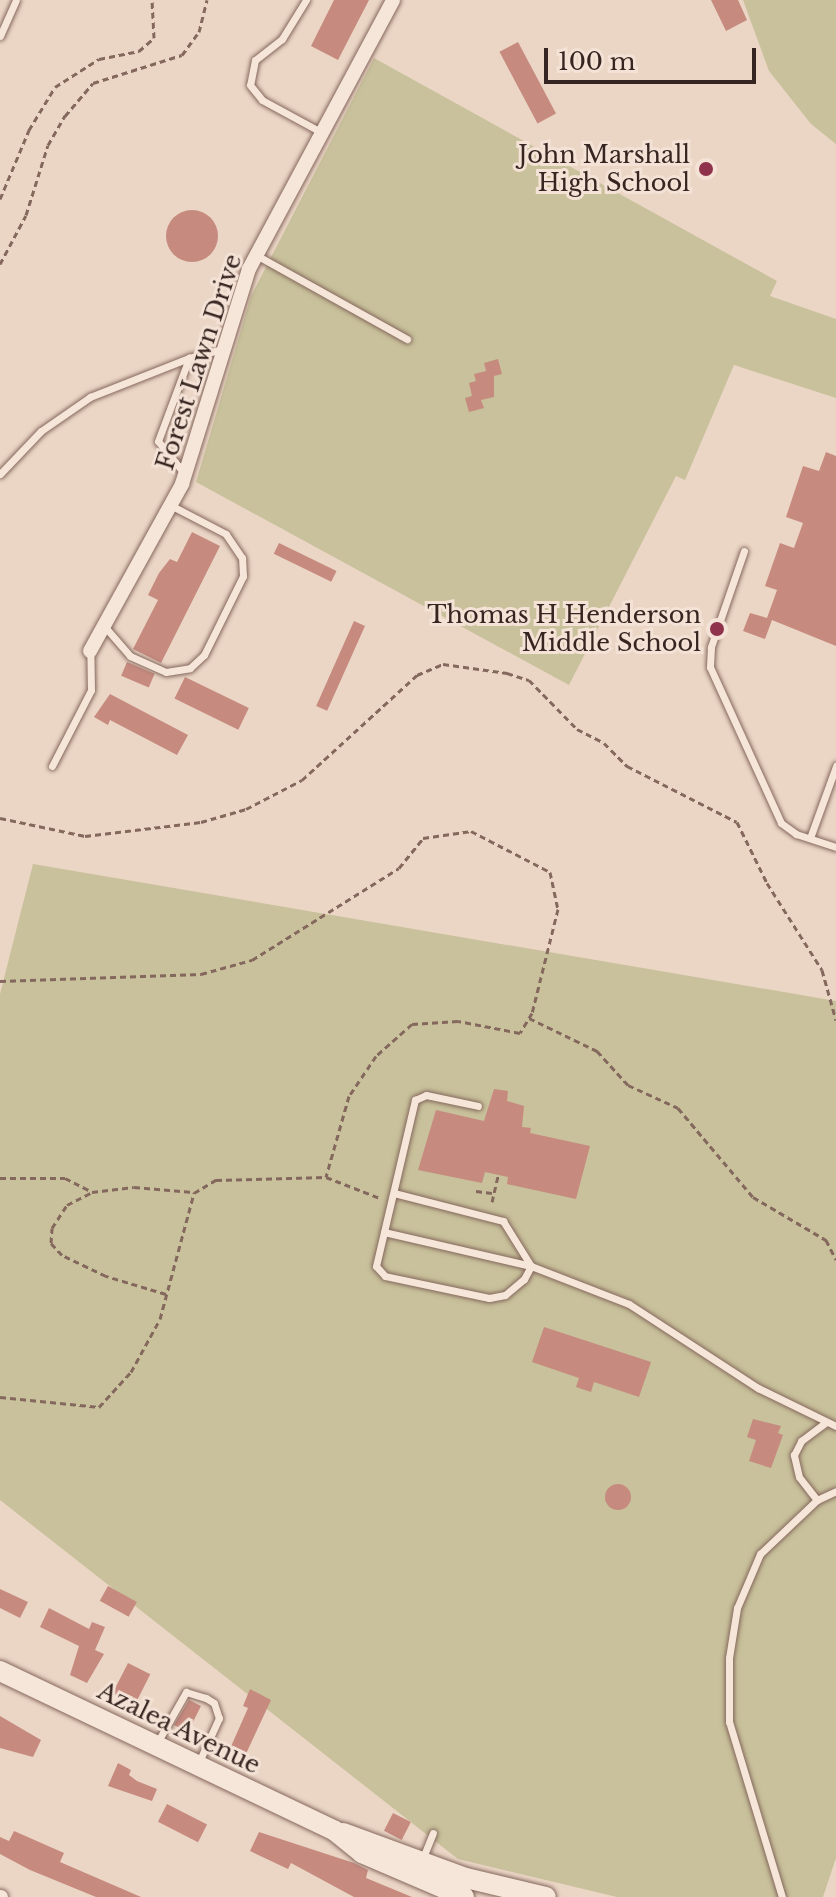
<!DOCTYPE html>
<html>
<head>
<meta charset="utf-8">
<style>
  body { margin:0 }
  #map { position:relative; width:836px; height:1897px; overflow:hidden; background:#ebd6c6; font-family:"Libre Baskerville",serif }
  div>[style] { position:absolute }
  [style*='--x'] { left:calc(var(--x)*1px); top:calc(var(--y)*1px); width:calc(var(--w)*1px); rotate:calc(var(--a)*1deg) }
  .green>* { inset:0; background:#c8c19b }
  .building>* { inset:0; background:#c68a7f; transform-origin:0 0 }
  .round { border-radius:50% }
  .path>* { height:3px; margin-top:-1.5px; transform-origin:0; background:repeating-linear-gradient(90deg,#85685d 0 6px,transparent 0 10px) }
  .roads { filter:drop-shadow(0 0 2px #85685d) drop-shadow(0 0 2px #85685d) }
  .service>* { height:7px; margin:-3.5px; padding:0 3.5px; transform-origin:3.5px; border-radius:3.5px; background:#f6e6d9 }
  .minor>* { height:14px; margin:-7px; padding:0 7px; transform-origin:7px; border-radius:7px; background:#f6e6d9 }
  .secondary>* { height:20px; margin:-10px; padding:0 10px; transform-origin:10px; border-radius:10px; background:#f6e6d9 }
  .dots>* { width:22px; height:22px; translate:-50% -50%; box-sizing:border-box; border:4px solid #f3e2d5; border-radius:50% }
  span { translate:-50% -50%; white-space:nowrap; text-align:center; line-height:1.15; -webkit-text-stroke:6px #f3e2d5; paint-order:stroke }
  .poi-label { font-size:24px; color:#362520 }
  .right { translate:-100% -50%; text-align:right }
  .street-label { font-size:24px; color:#362520 }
  .scale { position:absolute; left:544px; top:48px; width:212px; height:36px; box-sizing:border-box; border:4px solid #362520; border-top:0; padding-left:10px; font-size:24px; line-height:28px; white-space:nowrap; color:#362520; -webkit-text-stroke:6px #f3e2d5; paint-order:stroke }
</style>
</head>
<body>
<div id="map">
  <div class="green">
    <i style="clip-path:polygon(743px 0,836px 0,836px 144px,811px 124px,769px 71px)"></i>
    <i style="clip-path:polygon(374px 58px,777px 281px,770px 296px,836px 319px,836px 398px,734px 365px,685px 480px,676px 476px,569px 685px,196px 482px,251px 296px)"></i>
    <i style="clip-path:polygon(33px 864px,836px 1001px,836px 1858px,823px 1897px,617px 1897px,458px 1859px,0 1500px,0 994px)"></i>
  </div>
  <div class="building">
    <i style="clip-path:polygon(334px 0,369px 0,338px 60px,311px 46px)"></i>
    <i style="clip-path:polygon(711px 0,738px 0,747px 20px,726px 31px)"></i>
    <i style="left:518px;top:42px;width:81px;height:21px;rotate:62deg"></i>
    <i class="round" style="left:166px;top:210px;width:52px;height:52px"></i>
    <i style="clip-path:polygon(498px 359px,502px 374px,494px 376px,494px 397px,481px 400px,484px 408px,469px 412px,465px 398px,472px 396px,469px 383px,476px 381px,474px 374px,486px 371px,484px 363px)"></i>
    <i style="clip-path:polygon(826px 452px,836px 456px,836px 646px,772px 620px,765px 639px,743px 631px,750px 613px,767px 618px,777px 590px,765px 586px,780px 543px,794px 548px,803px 523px,786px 517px,803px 466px,819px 471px)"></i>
    <i style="clip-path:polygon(192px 532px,220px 546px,161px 663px,133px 649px,158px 600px,148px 595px,159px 573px,170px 559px,177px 562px)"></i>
    <i style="left:279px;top:543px;width:64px;height:12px;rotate:26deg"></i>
    <i style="left:354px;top:621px;width:12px;height:93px;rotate:24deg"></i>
    <i style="left:127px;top:662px;width:30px;height:15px;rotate:23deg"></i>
    <i style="left:185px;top:677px;width:71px;height:24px;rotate:26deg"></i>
    <i style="clip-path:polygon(110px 694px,188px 735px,177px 755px,110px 720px,108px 725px,94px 717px)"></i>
    <i style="clip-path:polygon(494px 1089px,508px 1091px,507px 1101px,524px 1106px,522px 1127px,531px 1128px,530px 1133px,590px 1146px,576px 1199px,507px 1184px,508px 1177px,485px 1172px,482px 1183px,418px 1170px,436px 1110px,484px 1121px)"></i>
    <i style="clip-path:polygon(544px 1327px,651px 1362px,639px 1397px,594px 1382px,591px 1392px,576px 1387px,579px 1378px,532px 1362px)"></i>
    <i style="clip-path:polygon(753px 1419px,781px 1426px,778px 1433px,783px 1435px,771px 1468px,749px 1461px,756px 1440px,747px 1437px)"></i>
    <i class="round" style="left:605px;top:1484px;width:26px;height:26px"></i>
    <i style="left:108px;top:1586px;width:33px;height:17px;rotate:29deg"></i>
    <i style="clip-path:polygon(0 1589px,28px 1602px,20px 1618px,0 1608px)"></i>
    <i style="clip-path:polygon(49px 1608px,89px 1629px,92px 1622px,105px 1627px,95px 1650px,104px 1654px,87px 1683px,70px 1675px,79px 1646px,40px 1627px)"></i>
    <i style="left:128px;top:1663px;width:25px;height:34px;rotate:27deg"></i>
    <i style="clip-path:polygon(250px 1689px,271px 1700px,244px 1758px,229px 1751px,248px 1708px,243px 1706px)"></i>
    <i style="clip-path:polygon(189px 1700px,201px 1706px,188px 1732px,174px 1725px)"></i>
    <i style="clip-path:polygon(0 1716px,41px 1740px,33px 1757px,0 1748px)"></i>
    <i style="clip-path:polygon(118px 1763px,131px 1770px,129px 1775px,137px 1781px,157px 1789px,152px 1801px,108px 1786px)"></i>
    <i style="left:167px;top:1804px;width:45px;height:20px;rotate:27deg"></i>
    <i style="left:393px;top:1813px;width:20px;height:20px;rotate:27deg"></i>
    <i style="clip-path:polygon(14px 1831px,64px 1853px,60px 1862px,141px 1897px,96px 1897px,30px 1870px,0 1854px,0 1837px,9px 1841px)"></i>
    <i style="clip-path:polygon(259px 1832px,354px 1863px,368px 1870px,366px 1878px,412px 1897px,354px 1897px,291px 1863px,288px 1869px,250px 1851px)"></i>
  </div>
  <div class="path">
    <i style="--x:0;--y:199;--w:75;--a:-67.2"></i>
    <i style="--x:29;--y:130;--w:50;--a:-58.8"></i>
    <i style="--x:55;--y:87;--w:52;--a:-32.5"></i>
    <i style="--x:99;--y:59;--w:41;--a:-11.3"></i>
    <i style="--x:139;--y:51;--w:20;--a:-41"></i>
    <i style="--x:154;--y:38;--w:38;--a:-93"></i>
    <i style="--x:0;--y:264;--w:55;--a:-62"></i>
    <i style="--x:26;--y:215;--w:73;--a:-72.6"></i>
    <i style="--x:48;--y:145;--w:34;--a:-60"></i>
    <i style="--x:65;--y:116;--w:43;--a:-49.7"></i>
    <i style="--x:93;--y:83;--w:93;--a:-17.5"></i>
    <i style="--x:182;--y:55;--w:29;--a:-54"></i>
    <i style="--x:199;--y:32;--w:33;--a:-76"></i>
    <i style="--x:0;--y:818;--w:87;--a:12"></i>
    <i style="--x:85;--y:836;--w:117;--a:-6.9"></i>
    <i style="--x:201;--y:822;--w:47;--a:-16.1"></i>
    <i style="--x:246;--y:809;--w:63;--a:-27.4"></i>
    <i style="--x:302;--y:780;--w:156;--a:-42.4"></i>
    <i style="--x:417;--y:675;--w:28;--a:-23"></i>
    <i style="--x:443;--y:664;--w:65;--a:8"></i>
    <i style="--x:507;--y:673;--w:23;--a:18"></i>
    <i style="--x:529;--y:680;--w:69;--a:45.6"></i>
    <i style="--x:577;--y:729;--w:30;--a:27"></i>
    <i style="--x:604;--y:743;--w:33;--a:45"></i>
    <i style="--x:627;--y:766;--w:123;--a:27"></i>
    <i style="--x:737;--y:822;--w:68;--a:63.8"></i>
    <i style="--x:767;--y:883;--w:103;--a:57.7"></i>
    <i style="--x:822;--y:970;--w:52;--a:74.4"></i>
    <i style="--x:0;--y:981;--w:201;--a:-2"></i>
    <i style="--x:201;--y:974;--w:53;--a:-15.4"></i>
    <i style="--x:252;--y:960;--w:173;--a:-32"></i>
    <i style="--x:399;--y:868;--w:38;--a:-51"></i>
    <i style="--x:423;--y:838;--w:49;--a:-8.3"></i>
    <i style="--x:471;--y:831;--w:89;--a:27.4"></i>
    <i style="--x:550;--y:872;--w:38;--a:78"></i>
    <i style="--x:558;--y:909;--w:107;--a:104"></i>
    <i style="--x:532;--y:1013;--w:23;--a:121"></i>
    <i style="--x:520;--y:1033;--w:63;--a:-169"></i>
    <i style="--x:458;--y:1021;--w:46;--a:176.3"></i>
    <i style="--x:412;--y:1024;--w:48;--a:138.4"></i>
    <i style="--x:376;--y:1056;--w:48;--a:124"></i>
    <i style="--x:349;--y:1096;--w:84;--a:105.9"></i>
    <i style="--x:529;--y:1018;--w:76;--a:25.9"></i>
    <i style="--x:597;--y:1051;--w:46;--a:47.6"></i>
    <i style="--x:628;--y:1085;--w:55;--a:24.7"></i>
    <i style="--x:678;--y:1108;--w:116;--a:49.9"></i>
    <i style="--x:753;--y:1197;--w:85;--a:30.5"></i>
    <i style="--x:826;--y:1240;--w:22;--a:63"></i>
    <i style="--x:0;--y:1178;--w:65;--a:0"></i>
    <i style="--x:65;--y:1178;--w:30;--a:27"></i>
    <i style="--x:476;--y:1191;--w:16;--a:7"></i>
    <i style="--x:492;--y:1202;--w:28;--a:-77"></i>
    <i style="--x:166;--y:1294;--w:63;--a:-163.3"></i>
    <i style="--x:106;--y:1276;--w:49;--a:-154.5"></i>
    <i style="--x:62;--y:1255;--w:16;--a:-133"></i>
    <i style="--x:51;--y:1243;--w:15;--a:-86"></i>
    <i style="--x:52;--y:1228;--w:27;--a:-57"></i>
    <i style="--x:67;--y:1205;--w:28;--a:-27"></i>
    <i style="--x:92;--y:1192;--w:42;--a:-6.8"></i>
    <i style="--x:134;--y:1187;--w:59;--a:4.8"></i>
    <i style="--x:0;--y:1397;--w:100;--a:5.8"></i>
    <i style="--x:99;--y:1407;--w:47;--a:-47.6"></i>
    <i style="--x:131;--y:1372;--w:60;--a:-61.3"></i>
    <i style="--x:160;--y:1319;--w:131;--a:-74.9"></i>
    <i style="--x:194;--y:1193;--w:26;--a:-31"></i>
    <i style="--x:216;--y:1180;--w:110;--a:-1.6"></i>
    <i style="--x:326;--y:1177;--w:58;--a:21.3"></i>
  </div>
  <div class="roads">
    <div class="service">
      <i style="--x:306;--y:0;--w:46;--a:121.6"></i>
      <i style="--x:282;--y:39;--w:34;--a:142"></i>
      <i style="--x:255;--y:60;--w:25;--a:101"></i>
      <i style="--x:250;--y:85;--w:19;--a:51"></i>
      <i style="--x:262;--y:100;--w:67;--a:28.5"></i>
      <i style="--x:0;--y:36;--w:39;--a:-66"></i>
      <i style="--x:256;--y:255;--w:173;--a:29.1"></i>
      <i style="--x:184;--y:473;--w:41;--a:-129.1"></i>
      <i style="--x:158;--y:441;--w:89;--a:-69.5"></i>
      <i style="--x:189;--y:358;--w:34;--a:-15"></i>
      <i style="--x:0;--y:474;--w:59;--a:-46.4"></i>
      <i style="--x:41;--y:431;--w:60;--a:-34.8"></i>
      <i style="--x:90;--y:397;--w:106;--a:-21.5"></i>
      <i style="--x:744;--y:551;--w:102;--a:109"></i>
      <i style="--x:711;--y:647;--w:20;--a:93"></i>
      <i style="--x:710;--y:667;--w:171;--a:65.5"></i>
      <i style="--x:781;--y:823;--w:19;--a:36"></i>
      <i style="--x:796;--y:834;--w:42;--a:18"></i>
      <i style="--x:105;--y:627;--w:38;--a:49"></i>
      <i style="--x:130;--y:656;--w:39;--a:24"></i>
      <i style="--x:166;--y:672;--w:24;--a:-9"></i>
      <i style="--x:190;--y:668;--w:19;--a:-43"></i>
      <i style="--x:204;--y:655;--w:88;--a:-63.7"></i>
      <i style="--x:243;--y:576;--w:18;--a:-93"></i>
      <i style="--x:242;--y:558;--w:29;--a:-124"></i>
      <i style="--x:226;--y:534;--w:61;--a:-152.6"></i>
      <i style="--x:52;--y:766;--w:85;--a:-62.8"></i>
      <i style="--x:91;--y:690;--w:39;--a:-91"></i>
      <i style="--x:810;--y:838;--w:77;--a:-70.1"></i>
      <i style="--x:394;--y:1193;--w:113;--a:14.4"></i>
      <i style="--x:503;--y:1221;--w:53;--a:58.1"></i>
      <i style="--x:531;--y:1266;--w:105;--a:21.2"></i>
      <i style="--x:629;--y:1304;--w:154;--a:33.1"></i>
      <i style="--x:758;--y:1388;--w:87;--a:26"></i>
      <i style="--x:384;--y:1232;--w:151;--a:13"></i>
      <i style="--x:531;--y:1266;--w:15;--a:118"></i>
      <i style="--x:524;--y:1279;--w:25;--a:140"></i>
      <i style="--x:505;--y:1295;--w:16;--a:169"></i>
      <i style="--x:489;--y:1298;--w:106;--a:-168.1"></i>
      <i style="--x:385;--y:1276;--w:13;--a:-132"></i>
      <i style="--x:376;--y:1266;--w:171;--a:-76.8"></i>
      <i style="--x:415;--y:1100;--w:12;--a:-24"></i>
      <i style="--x:426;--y:1095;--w:53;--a:11.9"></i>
      <i style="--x:817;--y:1500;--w:29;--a:-128"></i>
      <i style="--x:799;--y:1477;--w:23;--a:-103"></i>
      <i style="--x:794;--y:1455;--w:16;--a:-63"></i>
      <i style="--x:801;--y:1441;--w:31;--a:-37"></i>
      <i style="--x:157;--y:1743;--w:59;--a:-60.4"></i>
      <i style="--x:186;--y:1692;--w:21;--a:17"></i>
      <i style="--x:206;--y:1698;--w:9;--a:32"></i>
      <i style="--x:214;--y:1703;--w:16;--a:72"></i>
      <i style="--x:219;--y:1718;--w:51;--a:114.5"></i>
      <i style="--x:422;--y:1860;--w:29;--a:-68"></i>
      <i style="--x:782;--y:1897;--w:183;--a:-106.8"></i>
      <i style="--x:729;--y:1722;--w:64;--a:-90"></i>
      <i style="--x:729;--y:1658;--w:51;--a:-80.9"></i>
      <i style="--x:737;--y:1608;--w:59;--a:-66.9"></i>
      <i style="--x:760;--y:1554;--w:79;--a:-43.5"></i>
      <i style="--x:817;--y:1500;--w:21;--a:-25"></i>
    </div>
    <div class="minor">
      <i style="--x:90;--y:651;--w:191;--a:-61.1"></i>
      <i style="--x:182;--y:484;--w:225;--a:-72.7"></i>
      <i style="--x:249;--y:269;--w:305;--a:-61.8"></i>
      <i style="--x:0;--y:1897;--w:1;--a:0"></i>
    </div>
    <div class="secondary">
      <i style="--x:0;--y:1671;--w:371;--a:25.5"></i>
      <i style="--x:335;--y:1831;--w:35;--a:39"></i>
      <i style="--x:362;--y:1853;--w:111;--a:23.3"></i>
      <i style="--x:343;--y:1833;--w:131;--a:20.1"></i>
      <i style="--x:466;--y:1878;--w:82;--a:13.4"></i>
    </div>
  </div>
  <div class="dots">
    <i style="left:706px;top:169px;background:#8f324c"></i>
    <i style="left:717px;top:629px;background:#8f324c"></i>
  </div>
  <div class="poi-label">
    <span class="right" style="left:690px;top:169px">John Marshall<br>High School</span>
    <span class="right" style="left:701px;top:629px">Thomas H Henderson<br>Middle School</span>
  </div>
  <div class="street-label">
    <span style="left:199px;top:362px;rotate:-72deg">Forest Lawn Drive</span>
    <span style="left:179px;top:1728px;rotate:26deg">Azalea Avenue</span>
  </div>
  <div class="scale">100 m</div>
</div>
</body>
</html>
